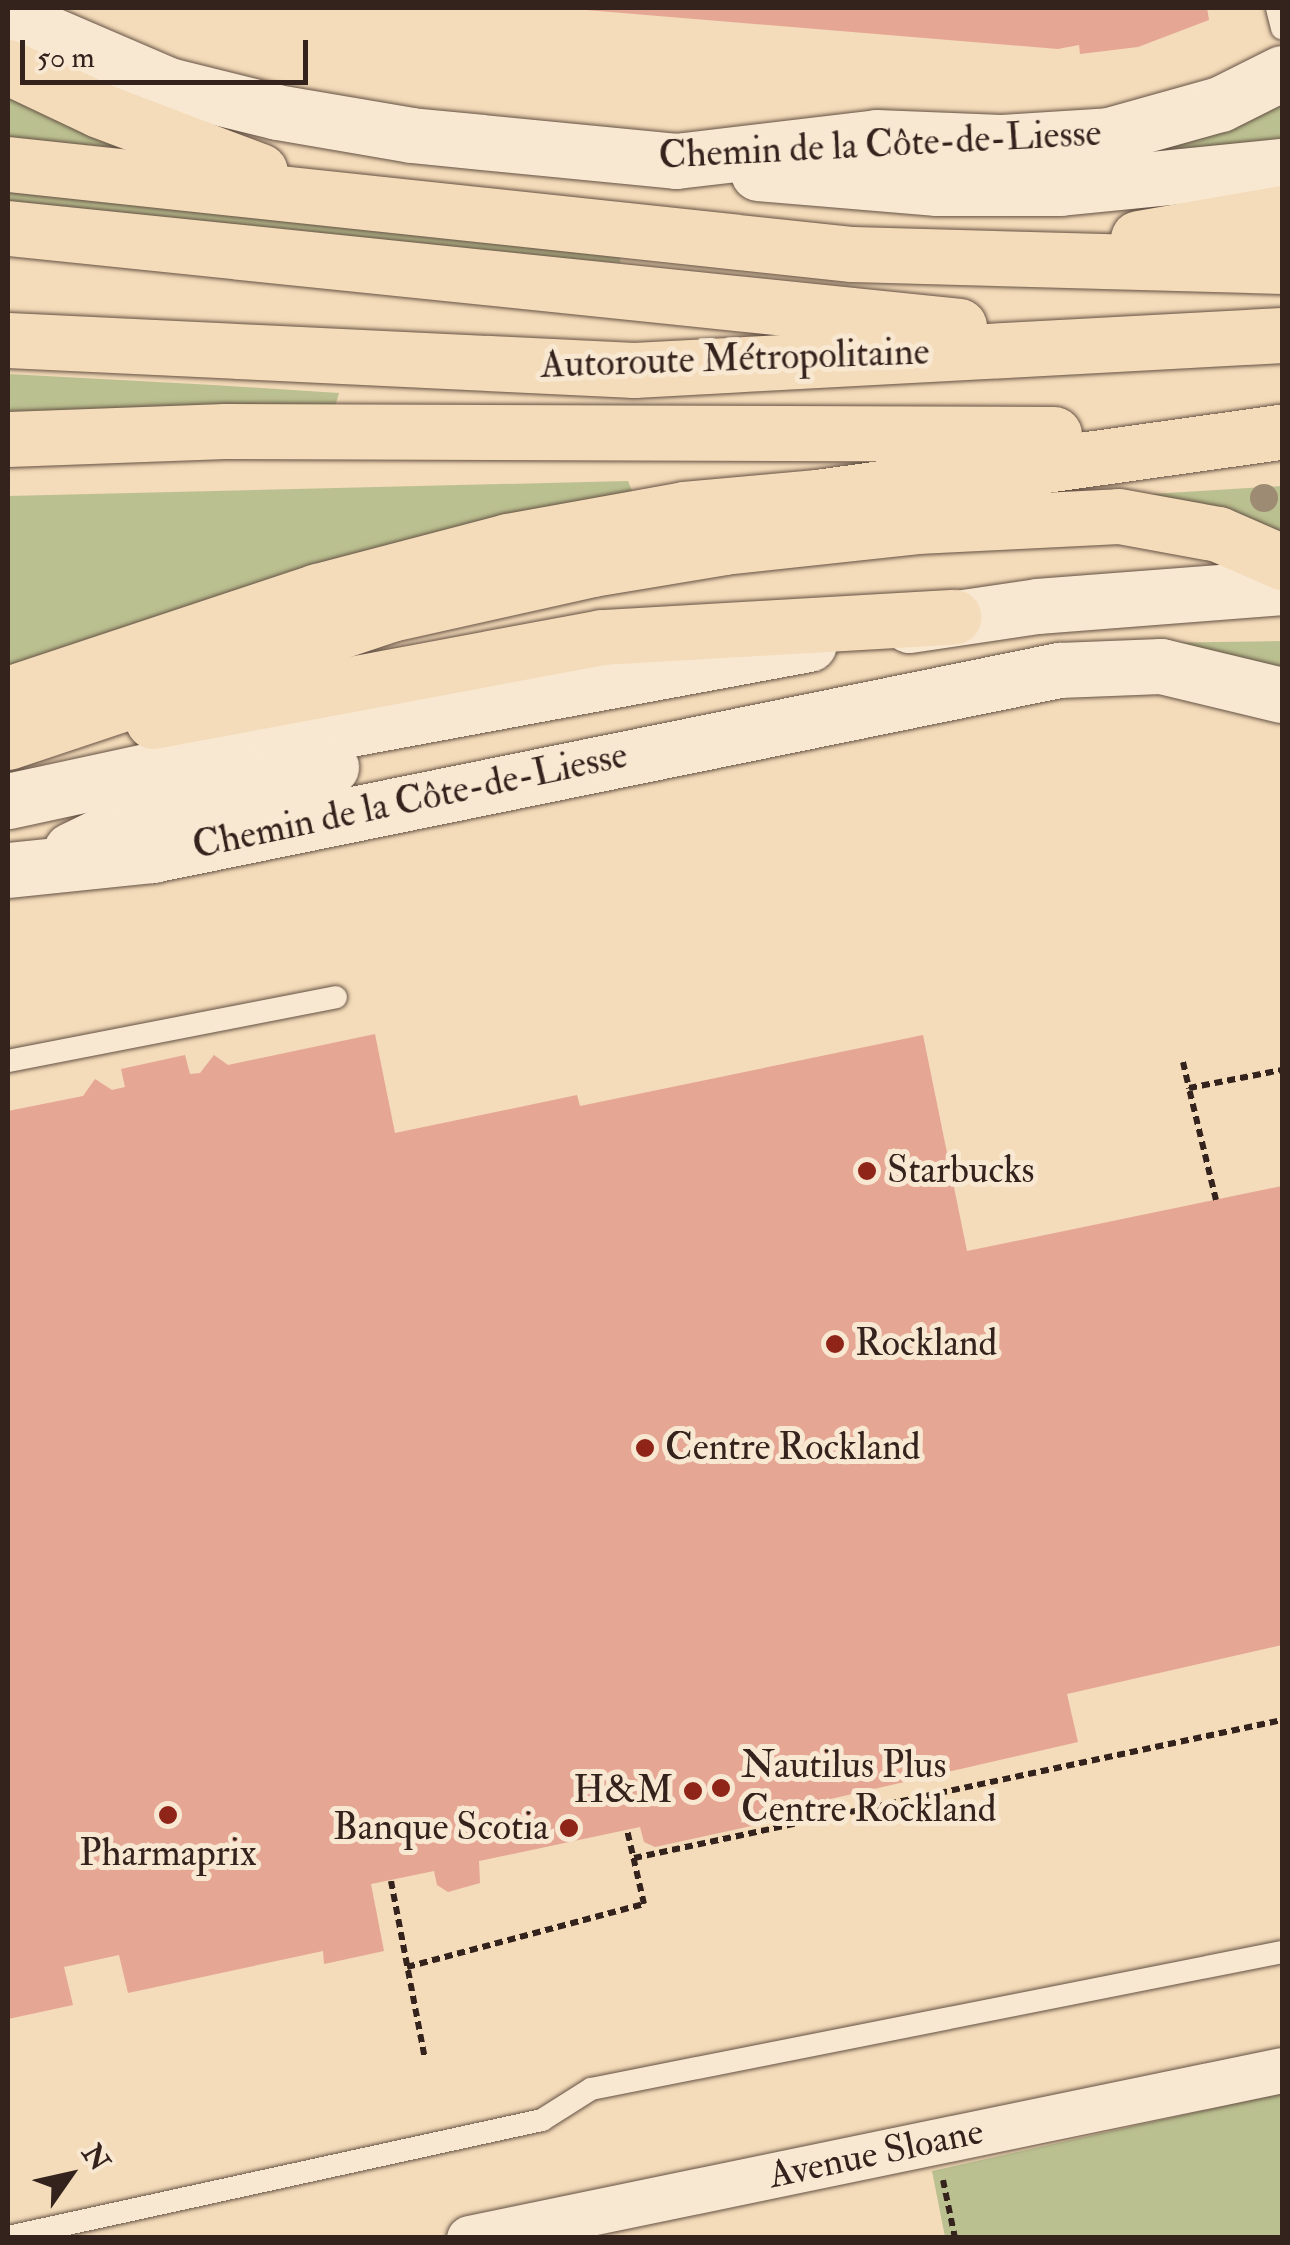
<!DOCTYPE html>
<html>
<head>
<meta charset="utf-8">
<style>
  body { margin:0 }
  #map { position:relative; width:1290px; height:2245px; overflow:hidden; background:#f4dbb9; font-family:"IM FELL Double Pica",serif }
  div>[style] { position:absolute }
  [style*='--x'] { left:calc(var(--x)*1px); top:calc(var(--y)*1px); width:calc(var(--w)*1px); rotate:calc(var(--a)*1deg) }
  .green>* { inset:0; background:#bbc090 }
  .building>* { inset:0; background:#e5a694 }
  .path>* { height:6px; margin-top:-3px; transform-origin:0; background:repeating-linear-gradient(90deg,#34231d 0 8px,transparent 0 13px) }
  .roads { filter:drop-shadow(0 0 2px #645144) drop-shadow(0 0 2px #645144) }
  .lane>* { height:22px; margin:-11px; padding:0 11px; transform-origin:11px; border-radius:11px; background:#f8e8d2 }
  .street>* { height:45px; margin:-22.5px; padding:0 22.5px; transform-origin:22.5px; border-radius:22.5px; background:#f8e8d2 }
  .secondary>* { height:55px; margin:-27.5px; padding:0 27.5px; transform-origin:27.5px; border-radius:27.5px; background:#f8e8d2 }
  .highway>* { height:55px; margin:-27.5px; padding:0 27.5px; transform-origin:27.5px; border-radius:27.5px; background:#f4dbb9 }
  .trees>* { width:28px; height:28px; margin:-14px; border-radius:50%; background:#9d8b73 }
  .dots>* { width:28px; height:28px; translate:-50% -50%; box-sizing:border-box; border:5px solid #f8e8d2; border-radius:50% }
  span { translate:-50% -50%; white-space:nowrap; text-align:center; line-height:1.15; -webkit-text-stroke:10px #f8e8d2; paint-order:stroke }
  .street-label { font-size:38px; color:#34231d }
  .poi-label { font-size:38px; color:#34231d }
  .left { translate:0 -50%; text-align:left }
  .right { translate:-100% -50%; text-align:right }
  .frame { position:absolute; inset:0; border:10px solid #34231d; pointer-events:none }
  .north { position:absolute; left:20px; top:2125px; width:100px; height:100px; -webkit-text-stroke:8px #f8e8d2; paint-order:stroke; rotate:56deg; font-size:28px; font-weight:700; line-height:40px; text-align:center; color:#34231d }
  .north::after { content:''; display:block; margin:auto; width:35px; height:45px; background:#34231d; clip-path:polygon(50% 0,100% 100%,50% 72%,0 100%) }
  .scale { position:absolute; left:20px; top:40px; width:288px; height:45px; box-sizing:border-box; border:5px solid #34231d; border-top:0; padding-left:12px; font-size:30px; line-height:35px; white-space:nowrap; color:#34231d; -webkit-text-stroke:8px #f8e8d2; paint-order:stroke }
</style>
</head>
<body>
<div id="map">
  <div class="green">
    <i style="clip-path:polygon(8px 89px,135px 150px,8px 137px)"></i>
    <i style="clip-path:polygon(1282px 98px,1282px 138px,1141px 154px)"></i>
    <i style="clip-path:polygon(8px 185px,621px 254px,620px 263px,8px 210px)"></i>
    <i style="clip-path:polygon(8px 374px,213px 385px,339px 393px,334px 411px,8px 418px)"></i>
    <i style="clip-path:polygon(628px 481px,635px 498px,8px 667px,8px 496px)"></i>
    <i style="clip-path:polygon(1282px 486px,1282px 535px,1136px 495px)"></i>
    <i style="clip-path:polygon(1282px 641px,1282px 676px,1142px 643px)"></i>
    <i style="clip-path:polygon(1282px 2093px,1282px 2237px,945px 2237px,932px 2171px)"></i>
  </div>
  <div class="building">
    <i style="clip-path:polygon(562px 8px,1207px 8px,1209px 20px,1138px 47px,1080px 54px,1079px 45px,1058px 49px)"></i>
    <i style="clip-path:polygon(375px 1034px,395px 1133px,577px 1095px,580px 1106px,923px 1035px,967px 1251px,1282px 1186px,1282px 1645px,1067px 1694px,1078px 1742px,800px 1806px,802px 1815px,655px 1847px,644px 1842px,640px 1827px,479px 1861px,480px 1883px,448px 1892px,437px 1885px,434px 1871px,371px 1884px,384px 1951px,324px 1964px,323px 1951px,128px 1993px,119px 1955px,64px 1967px,73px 2005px,8px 2019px,8px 1111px,83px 1096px,95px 1079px,112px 1090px,125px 1087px,121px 1069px,185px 1055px,190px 1074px,200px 1073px,214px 1055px,228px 1065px)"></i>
  </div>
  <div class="path">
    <i style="--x:1183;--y:1062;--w:27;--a:77"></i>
    <i style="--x:1216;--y:1200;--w:115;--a:-103.6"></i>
    <i style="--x:1189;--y:1088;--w:95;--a:-11"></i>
    <i style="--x:634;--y:1858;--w:663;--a:-12.02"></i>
    <i style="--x:391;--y:1881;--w:181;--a:79.2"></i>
    <i style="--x:407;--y:1967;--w:245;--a:-14.9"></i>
    <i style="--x:644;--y:1904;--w:76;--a:-102.9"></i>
    <i style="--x:943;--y:2180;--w:59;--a:78.3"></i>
  </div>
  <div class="roads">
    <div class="lane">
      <i style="--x:1277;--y:8;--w:21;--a:76"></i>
      <i style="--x:8;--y:1061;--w:334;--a:-11"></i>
      <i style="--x:8;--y:2237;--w:547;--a:-12.36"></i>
      <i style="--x:542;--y:2120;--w:58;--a:-32.3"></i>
      <i style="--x:591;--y:2089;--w:704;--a:-11.21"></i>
    </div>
    <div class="street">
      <i style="--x:469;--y:2238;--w:830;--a:-11.68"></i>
    </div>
    <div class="secondary">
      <i style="--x:8;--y:16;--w:174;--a:23.3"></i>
      <i style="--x:168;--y:85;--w:112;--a:13.9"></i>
      <i style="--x:277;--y:112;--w:136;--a:9.7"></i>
      <i style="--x:411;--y:135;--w:266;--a:5.6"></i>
      <i style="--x:676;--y:161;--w:201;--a:-6.8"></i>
      <i style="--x:876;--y:137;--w:126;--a:2.3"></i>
      <i style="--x:1002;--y:142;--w:107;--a:-3.7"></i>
      <i style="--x:1109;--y:135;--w:115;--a:-15.6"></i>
      <i style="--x:1220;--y:104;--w:69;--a:-26.6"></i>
      <i style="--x:758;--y:173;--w:180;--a:4.8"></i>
      <i style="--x:937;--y:188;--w:123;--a:0"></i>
      <i style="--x:1060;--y:188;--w:223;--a:-5.7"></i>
      <i style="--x:909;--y:625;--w:129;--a:-8.4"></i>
      <i style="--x:1037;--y:606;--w:246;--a:-4.4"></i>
      <i style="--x:8;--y:801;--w:278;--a:-12.2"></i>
      <i style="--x:280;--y:742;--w:538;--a:-10.5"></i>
      <i style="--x:71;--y:850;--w:82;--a:-25.9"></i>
      <i style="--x:145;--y:814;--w:192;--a:-14.2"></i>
      <i style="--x:8;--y:870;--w:145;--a:-5.9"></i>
      <i style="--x:152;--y:855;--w:926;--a:-11.53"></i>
      <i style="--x:1059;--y:670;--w:102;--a:-2.2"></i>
      <i style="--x:1161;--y:666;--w:124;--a:13.5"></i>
    </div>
    <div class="highway">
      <i style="--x:8;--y:67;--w:101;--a:25.3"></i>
      <i style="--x:99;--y:110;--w:172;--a:20.8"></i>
      <i style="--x:8;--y:164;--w:849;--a:6.09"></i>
      <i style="--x:852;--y:254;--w:430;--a:1.6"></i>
      <i style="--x:8;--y:228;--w:956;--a:5.88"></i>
      <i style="--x:1138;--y:238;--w:146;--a:-9.8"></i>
      <i style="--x:8;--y:340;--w:627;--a:2.74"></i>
      <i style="--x:634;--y:370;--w:649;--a:-3.09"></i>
      <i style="--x:8;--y:439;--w:217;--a:-2.1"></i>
      <i style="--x:225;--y:431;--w:829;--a:0.21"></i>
      <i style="--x:8;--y:694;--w:326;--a:-18.4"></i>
      <i style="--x:317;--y:591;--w:196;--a:-14.7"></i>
      <i style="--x:507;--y:541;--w:180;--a:-10.2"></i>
      <i style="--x:684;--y:509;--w:134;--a:-5.2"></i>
      <i style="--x:817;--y:497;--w:470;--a:-8"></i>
      <i style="--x:153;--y:721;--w:457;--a:-10.6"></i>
      <i style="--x:602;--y:637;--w:352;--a:-3.3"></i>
      <i style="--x:8;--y:742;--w:404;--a:-18.5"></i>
      <i style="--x:391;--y:614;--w:207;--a:-12.6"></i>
      <i style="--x:593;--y:569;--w:133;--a:-9.5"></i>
      <i style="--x:724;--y:547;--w:194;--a:-6.2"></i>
      <i style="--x:917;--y:526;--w:202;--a:-2.8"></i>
      <i style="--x:1119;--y:516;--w:101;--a:10.3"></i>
      <i style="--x:1218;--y:534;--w:70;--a:23.6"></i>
    </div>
  </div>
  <div class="trees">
    <i style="left:1264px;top:498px"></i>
  </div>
  <div class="dots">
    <i style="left:867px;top:1171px;background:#8f2418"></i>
    <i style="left:835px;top:1344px;background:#8f2418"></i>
    <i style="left:645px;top:1448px;background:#8f2418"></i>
    <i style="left:721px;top:1788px;background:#8f2418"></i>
    <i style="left:693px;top:1791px;background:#8f2418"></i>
    <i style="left:168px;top:1815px;background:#8f2418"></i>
    <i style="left:569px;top:1828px;background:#8f2418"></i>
  </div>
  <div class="street-label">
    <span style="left:880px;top:145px;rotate:-3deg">Chemin de la Côte-de-Liesse</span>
    <span style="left:735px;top:359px;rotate:-2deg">Autoroute Métropolitaine</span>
    <span style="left:410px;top:801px;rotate:-12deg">Chemin de la Côte-de-Liesse</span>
    <span style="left:876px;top:2154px;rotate:-12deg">Avenue Sloane</span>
  </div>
  <div class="poi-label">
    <span class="left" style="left:887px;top:1171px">Starbucks</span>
    <span class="left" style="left:855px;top:1344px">Rockland</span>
    <span class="left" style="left:665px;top:1448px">Centre Rockland</span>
    <span class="left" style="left:741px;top:1788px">Nautilus Plus<br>Centre Rockland</span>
    <span class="right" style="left:673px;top:1791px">H&amp;M</span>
    <span class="right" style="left:549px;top:1828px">Banque Scotia</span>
    <span style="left:168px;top:1854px">Pharmaprix</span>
  </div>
  <div class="frame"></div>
  <div class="north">N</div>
  <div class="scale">50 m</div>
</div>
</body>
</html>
